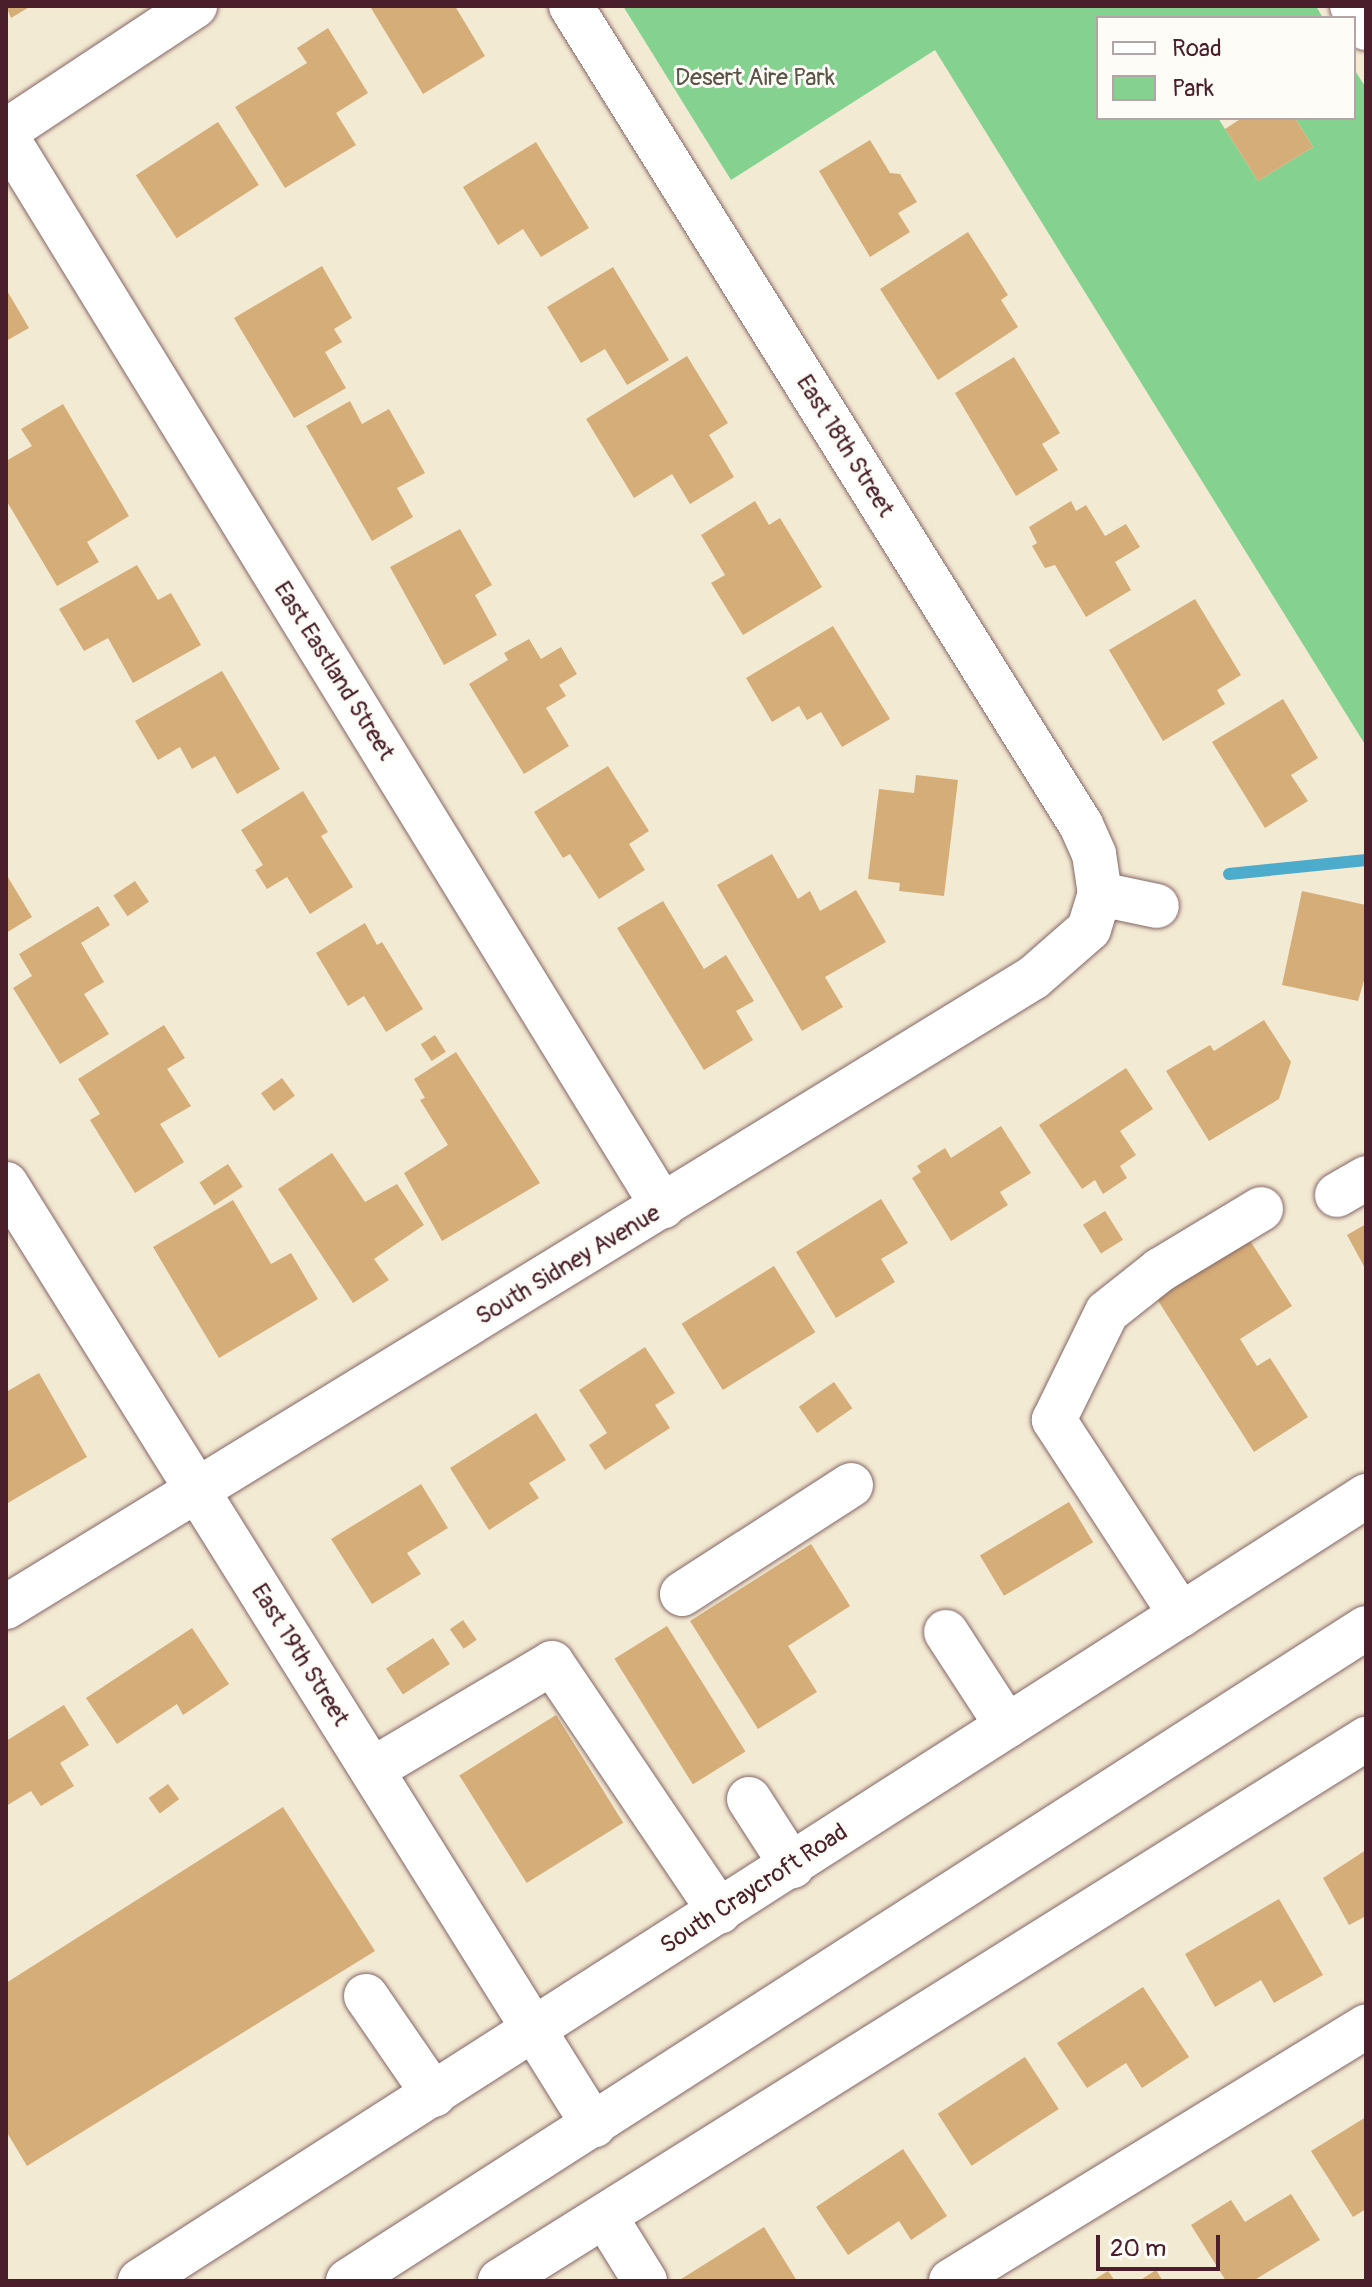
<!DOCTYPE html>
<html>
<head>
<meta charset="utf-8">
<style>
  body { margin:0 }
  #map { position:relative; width:1372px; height:2287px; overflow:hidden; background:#f3ead3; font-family:Pangolin,sans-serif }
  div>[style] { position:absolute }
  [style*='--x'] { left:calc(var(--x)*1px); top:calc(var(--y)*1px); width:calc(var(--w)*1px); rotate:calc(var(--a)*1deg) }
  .green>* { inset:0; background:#84d190 }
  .stream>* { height:12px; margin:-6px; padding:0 6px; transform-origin:6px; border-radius:6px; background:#4dabcc }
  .building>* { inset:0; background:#d5ad78; transform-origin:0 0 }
  .roads { filter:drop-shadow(0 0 2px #856666) drop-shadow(0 0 2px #856666) }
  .minor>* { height:44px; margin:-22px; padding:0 22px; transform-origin:22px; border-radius:22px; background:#fff }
  .major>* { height:44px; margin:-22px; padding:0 22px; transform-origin:22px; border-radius:22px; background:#fff }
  span { translate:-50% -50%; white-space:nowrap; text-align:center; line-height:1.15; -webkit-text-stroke:6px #fdfcf7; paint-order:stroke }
  .park-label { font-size:24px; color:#5b5449 }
  .street-label { font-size:24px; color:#4a1f2b }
  .frame { position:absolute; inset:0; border:8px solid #4a1f2b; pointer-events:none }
  .legend { position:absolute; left:1096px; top:16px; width:260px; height:104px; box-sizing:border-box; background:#fdfcf7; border:2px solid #b5a4a5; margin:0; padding:10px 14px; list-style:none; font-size:24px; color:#4a1f2b }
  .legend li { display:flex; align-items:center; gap:16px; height:40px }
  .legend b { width:40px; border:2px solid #b5a4a5 }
  .scale { position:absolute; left:1096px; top:2235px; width:124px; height:36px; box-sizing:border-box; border:4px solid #4a1f2b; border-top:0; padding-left:10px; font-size:24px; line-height:28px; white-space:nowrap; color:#4a1f2b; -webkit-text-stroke:6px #fdfcf7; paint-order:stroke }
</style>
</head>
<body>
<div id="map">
  <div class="green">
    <i style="clip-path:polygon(623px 6px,1316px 6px,1323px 18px,1098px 18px,1098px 118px,1218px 118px,1258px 181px,1313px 147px,1295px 118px,1354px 118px,1354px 69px,1366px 88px,1366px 746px,935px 50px,731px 180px)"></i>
  </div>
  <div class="stream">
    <i style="--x:1229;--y:874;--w:138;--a:-5.8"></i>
  </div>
  <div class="building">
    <i style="clip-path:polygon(6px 6px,31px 6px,11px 18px)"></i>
    <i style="clip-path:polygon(374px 6px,455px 6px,485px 56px,423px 94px,371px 8px)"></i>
    <i style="clip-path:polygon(328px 28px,368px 93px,336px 113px,356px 145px,285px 188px,235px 107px,307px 63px,297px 48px)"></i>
    <i style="clip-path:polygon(1242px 118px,1295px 118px,1313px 147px,1258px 181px,1225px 129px)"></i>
    <i style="left:218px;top:122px;width:75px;height:98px;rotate:57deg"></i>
    <i style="clip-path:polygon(870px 140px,890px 173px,900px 174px,917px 202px,898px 213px,910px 232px,870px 257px,819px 171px)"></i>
    <i style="clip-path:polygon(536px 142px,589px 228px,541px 257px,523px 229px,498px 245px,463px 187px)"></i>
    <i style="clip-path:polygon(968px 232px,1008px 295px,1001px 300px,1018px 327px,938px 380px,880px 289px)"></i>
    <i style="clip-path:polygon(322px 266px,352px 318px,334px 329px,342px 342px,325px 352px,346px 388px,294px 418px,234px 318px)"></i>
    <i style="clip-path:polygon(613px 267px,669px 360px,627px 385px,605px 349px,581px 363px,547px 307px)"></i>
    <i style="clip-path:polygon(6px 289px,29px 328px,6px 341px)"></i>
    <i style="clip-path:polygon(687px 356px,728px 423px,709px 435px,734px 477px,690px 504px,672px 474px,634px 498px,586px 419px)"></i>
    <i style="clip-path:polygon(1014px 357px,1060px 433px,1042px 444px,1058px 470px,1016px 496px,955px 393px)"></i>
    <i style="clip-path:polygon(350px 401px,362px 424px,389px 409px,425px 473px,397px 488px,413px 517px,372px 541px,306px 426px)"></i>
    <i style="clip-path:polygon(63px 404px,129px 516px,87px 542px,99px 562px,57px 586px,6px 500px,6px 461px,32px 446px,21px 429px)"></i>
    <i style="clip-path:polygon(755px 501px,769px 525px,780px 518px,822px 587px,743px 635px,711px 583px,725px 575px,701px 535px)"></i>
    <i style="clip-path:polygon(1071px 501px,1076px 511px,1086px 505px,1105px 536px,1126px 524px,1140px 547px,1115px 562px,1131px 590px,1086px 617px,1055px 565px,1045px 568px,1032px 546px,1037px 543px,1029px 527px)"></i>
    <i style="clip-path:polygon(460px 529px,492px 585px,475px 595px,497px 635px,444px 665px,390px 567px)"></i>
    <i style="clip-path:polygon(137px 565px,158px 600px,171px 593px,201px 645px,133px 683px,108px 638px,84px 651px,59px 609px)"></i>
    <i style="clip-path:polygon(1195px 599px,1241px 675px,1217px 690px,1225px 704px,1163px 741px,1109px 650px)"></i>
    <i style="clip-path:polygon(833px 626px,890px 719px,842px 747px,821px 712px,807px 720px,799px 706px,772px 722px,746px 678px)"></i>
    <i style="clip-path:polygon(529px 639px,541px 659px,561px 647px,577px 674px,559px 685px,566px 696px,546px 708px,569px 746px,524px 774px,469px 684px,508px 660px,504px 653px)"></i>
    <i style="clip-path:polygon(222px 671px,280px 769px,237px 794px,215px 756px,192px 769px,180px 747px,158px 760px,135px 721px)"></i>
    <i style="clip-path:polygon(1283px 699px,1318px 758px,1291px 775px,1308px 801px,1265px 828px,1212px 742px)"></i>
    <i style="clip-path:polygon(608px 766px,649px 831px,629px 844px,645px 870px,599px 899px,570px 854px,563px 858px,534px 812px)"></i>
    <i style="clip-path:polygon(916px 775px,958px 780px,944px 896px,899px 891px,900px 883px,868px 879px,879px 789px,914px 793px)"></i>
    <i style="clip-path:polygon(303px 791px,328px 832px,321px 836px,353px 887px,310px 914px,287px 877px,267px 889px,255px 870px,263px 865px,241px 830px)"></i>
    <i style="clip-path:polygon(772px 854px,798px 899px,810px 891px,820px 911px,856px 890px,886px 942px,825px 977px,843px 1007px,802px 1031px,717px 885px)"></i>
    <i style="clip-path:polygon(6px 874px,32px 917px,6px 933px)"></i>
    <i style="left:135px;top:881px;width:25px;height:26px;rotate:56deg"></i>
    <i style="clip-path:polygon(1302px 891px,1366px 905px,1366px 974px,1358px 1001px,1282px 985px)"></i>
    <i style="clip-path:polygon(663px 901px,704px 969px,726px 955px,754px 1001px,736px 1011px,753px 1040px,704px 1070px,617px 928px)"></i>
    <i style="clip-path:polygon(98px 906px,110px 925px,81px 943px,104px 982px,84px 994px,109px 1034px,60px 1064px,13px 988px,32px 976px,19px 954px)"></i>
    <i style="clip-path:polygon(365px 923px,377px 945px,382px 942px,423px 1009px,386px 1032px,364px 996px,348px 1006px,316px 953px)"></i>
    <i style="clip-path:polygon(1264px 1020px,1291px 1062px,1279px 1099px,1209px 1141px,1166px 1071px,1210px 1045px,1214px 1051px)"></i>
    <i style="clip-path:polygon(164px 1025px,185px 1058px,167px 1069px,191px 1106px,160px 1124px,184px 1162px,135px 1193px,90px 1120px,100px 1114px,78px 1079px)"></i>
    <i style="left:435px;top:1035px;width:20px;height:17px;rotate:57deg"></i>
    <i style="clip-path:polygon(456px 1052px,540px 1183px,442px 1241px,404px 1173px,448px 1145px,420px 1100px,425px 1098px,414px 1079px)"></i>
    <i style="clip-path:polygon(1126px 1068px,1153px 1109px,1120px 1131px,1136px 1155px,1120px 1166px,1127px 1178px,1103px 1194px,1095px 1180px,1082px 1189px,1039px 1125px)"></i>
    <i style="left:282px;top:1078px;width:22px;height:26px;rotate:54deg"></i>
    <i style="clip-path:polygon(1001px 1126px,1031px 1173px,1000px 1192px,1008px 1205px,951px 1241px,912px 1178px,921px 1172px,917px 1166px,945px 1148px,951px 1158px)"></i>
    <i style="clip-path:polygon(332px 1153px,365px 1202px,397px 1184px,424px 1225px,374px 1259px,389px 1280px,353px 1303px,278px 1189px)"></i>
    <i style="left:228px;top:1164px;width:27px;height:34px;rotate:57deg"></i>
    <i style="clip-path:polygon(881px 1199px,908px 1243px,881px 1259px,895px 1282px,836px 1318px,796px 1252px)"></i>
    <i style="clip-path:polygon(233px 1200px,271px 1264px,291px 1253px,318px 1299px,219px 1358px,153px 1247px)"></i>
    <i style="left:1105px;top:1211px;width:34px;height:26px;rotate:58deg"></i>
    <i style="clip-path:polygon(1366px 1224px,1366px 1270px,1347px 1235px)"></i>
    <i style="clip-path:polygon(1249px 1239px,1292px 1306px,1240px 1339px,1257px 1366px,1270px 1358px,1308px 1417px,1254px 1452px,1157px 1299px)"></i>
    <i style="left:774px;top:1266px;width:78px;height:109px;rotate:58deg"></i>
    <i style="clip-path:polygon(645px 1347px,675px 1393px,655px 1405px,670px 1428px,605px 1470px,589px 1445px,607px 1433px,579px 1390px)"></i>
    <i style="clip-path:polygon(39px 1373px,87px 1457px,6px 1504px,6px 1392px)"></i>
    <i style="left:834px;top:1382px;width:32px;height:43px;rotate:55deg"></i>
    <i style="clip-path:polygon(536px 1413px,566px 1460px,529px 1483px,539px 1498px,489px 1530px,450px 1468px)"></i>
    <i style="clip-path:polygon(421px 1484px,448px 1528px,407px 1553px,421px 1574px,372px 1604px,331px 1539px)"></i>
    <i style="left:1069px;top:1502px;width:47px;height:104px;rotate:59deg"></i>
    <i style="clip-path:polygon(811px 1544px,850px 1606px,788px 1646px,817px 1692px,758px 1729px,690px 1621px)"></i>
    <i style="left:463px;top:1620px;width:24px;height:16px;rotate:55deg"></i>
    <i style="left:667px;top:1626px;width:148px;height:62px;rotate:58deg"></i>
    <i style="clip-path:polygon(192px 1628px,229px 1684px,183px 1715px,177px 1704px,117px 1744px,86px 1698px)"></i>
    <i style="left:433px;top:1638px;width:31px;height:56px;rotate:57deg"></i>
    <i style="clip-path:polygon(64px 1705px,89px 1745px,60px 1763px,74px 1786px,41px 1806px,31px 1791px,6px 1806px,6px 1741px)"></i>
    <i style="left:556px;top:1715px;width:127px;height:114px;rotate:58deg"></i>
    <i style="left:168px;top:1784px;width:19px;height:24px;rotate:54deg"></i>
    <i style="clip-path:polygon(283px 1807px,375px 1951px,27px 2166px,6px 2131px,6px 1983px)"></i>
    <i style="clip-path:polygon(1366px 1850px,1366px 1916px,1349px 1925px,1323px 1878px)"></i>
    <i style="clip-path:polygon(1279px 1899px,1323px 1975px,1274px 2003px,1261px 1980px,1215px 2007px,1185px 1954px)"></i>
    <i style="clip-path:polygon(1143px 1987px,1189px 2057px,1142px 2088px,1126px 2063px,1087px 2088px,1057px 2043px)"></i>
    <i style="left:1025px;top:2057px;width:62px;height:104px;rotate:57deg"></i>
    <i style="clip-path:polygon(1366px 2117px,1366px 2209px,1353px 2217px,1311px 2151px)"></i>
    <i style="clip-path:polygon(903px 2149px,947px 2216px,911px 2240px,899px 2221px,848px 2255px,816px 2207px)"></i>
    <i style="clip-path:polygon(1291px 2194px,1320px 2240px,1253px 2281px,1226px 2281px,1191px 2225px,1231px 2200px,1245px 2222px)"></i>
    <i style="clip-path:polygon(764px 2227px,797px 2281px,678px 2281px)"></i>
    <i style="clip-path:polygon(1156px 2270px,1163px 2281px,1139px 2281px)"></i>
    <i style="clip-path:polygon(1108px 2271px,1115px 2281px,1092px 2281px)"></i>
  </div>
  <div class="roads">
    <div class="minor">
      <i style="--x:1352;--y:6;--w:26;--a:58"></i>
      <i style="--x:6;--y:131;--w:227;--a:-33.5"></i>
      <i style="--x:6;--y:136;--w:1256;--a:58.47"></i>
      <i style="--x:1100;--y:894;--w:58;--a:11.9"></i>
      <i style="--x:6;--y:1184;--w:1110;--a:58.03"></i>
      <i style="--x:1337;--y:1195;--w:34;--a:-30"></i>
      <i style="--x:682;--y:1594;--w:201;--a:-32.8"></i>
      <i style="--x:6;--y:1607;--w:1204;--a:-31.49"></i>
      <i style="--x:1033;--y:978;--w:74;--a:-41.2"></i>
      <i style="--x:1089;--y:929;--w:37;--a:-73"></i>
      <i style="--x:1100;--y:894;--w:40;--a:-98.5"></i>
      <i style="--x:1094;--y:854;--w:32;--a:-114"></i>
      <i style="--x:1081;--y:825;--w:965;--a:-121.91"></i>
      <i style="--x:1181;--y:1615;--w:233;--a:-123.1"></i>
      <i style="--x:1054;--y:1420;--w:120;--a:-63.9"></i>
      <i style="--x:1107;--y:1312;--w:68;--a:-38.4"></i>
      <i style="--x:1160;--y:1270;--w:118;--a:-31.1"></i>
      <i style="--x:946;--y:1632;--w:112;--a:57"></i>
      <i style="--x:373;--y:1769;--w:208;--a:-30.6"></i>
      <i style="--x:552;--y:1663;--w:300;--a:56"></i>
      <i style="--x:749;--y:1799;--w:80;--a:57.3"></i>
      <i style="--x:366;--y:1996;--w:120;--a:55.5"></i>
      <i style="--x:606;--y:2218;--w:74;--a:58.2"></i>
      <i style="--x:500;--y:2281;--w:1022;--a:-32.04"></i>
      <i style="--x:951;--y:2281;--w:487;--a:-31.5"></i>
    </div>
    <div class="major">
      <i style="--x:140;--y:2281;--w:1456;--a:-32.63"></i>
      <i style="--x:348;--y:2281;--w:1209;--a:-32.68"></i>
    </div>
  </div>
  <div class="park-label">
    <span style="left:755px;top:78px">Desert Aire Park</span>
  </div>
  <div class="street-label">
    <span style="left:845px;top:446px;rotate:58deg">East 18th Street</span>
    <span style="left:334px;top:671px;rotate:58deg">East Eastland Street</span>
    <span style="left:568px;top:1265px;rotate:-31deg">South Sidney Avenue</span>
    <span style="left:300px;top:1655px;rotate:58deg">East 19th Street</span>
    <span style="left:754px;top:1889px;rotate:-33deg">South Craycroft Road</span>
  </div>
  <div class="frame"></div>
  <ul class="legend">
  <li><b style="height:10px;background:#fff"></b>Road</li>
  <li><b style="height:22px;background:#84d190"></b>Park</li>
  </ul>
  <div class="scale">20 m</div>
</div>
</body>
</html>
